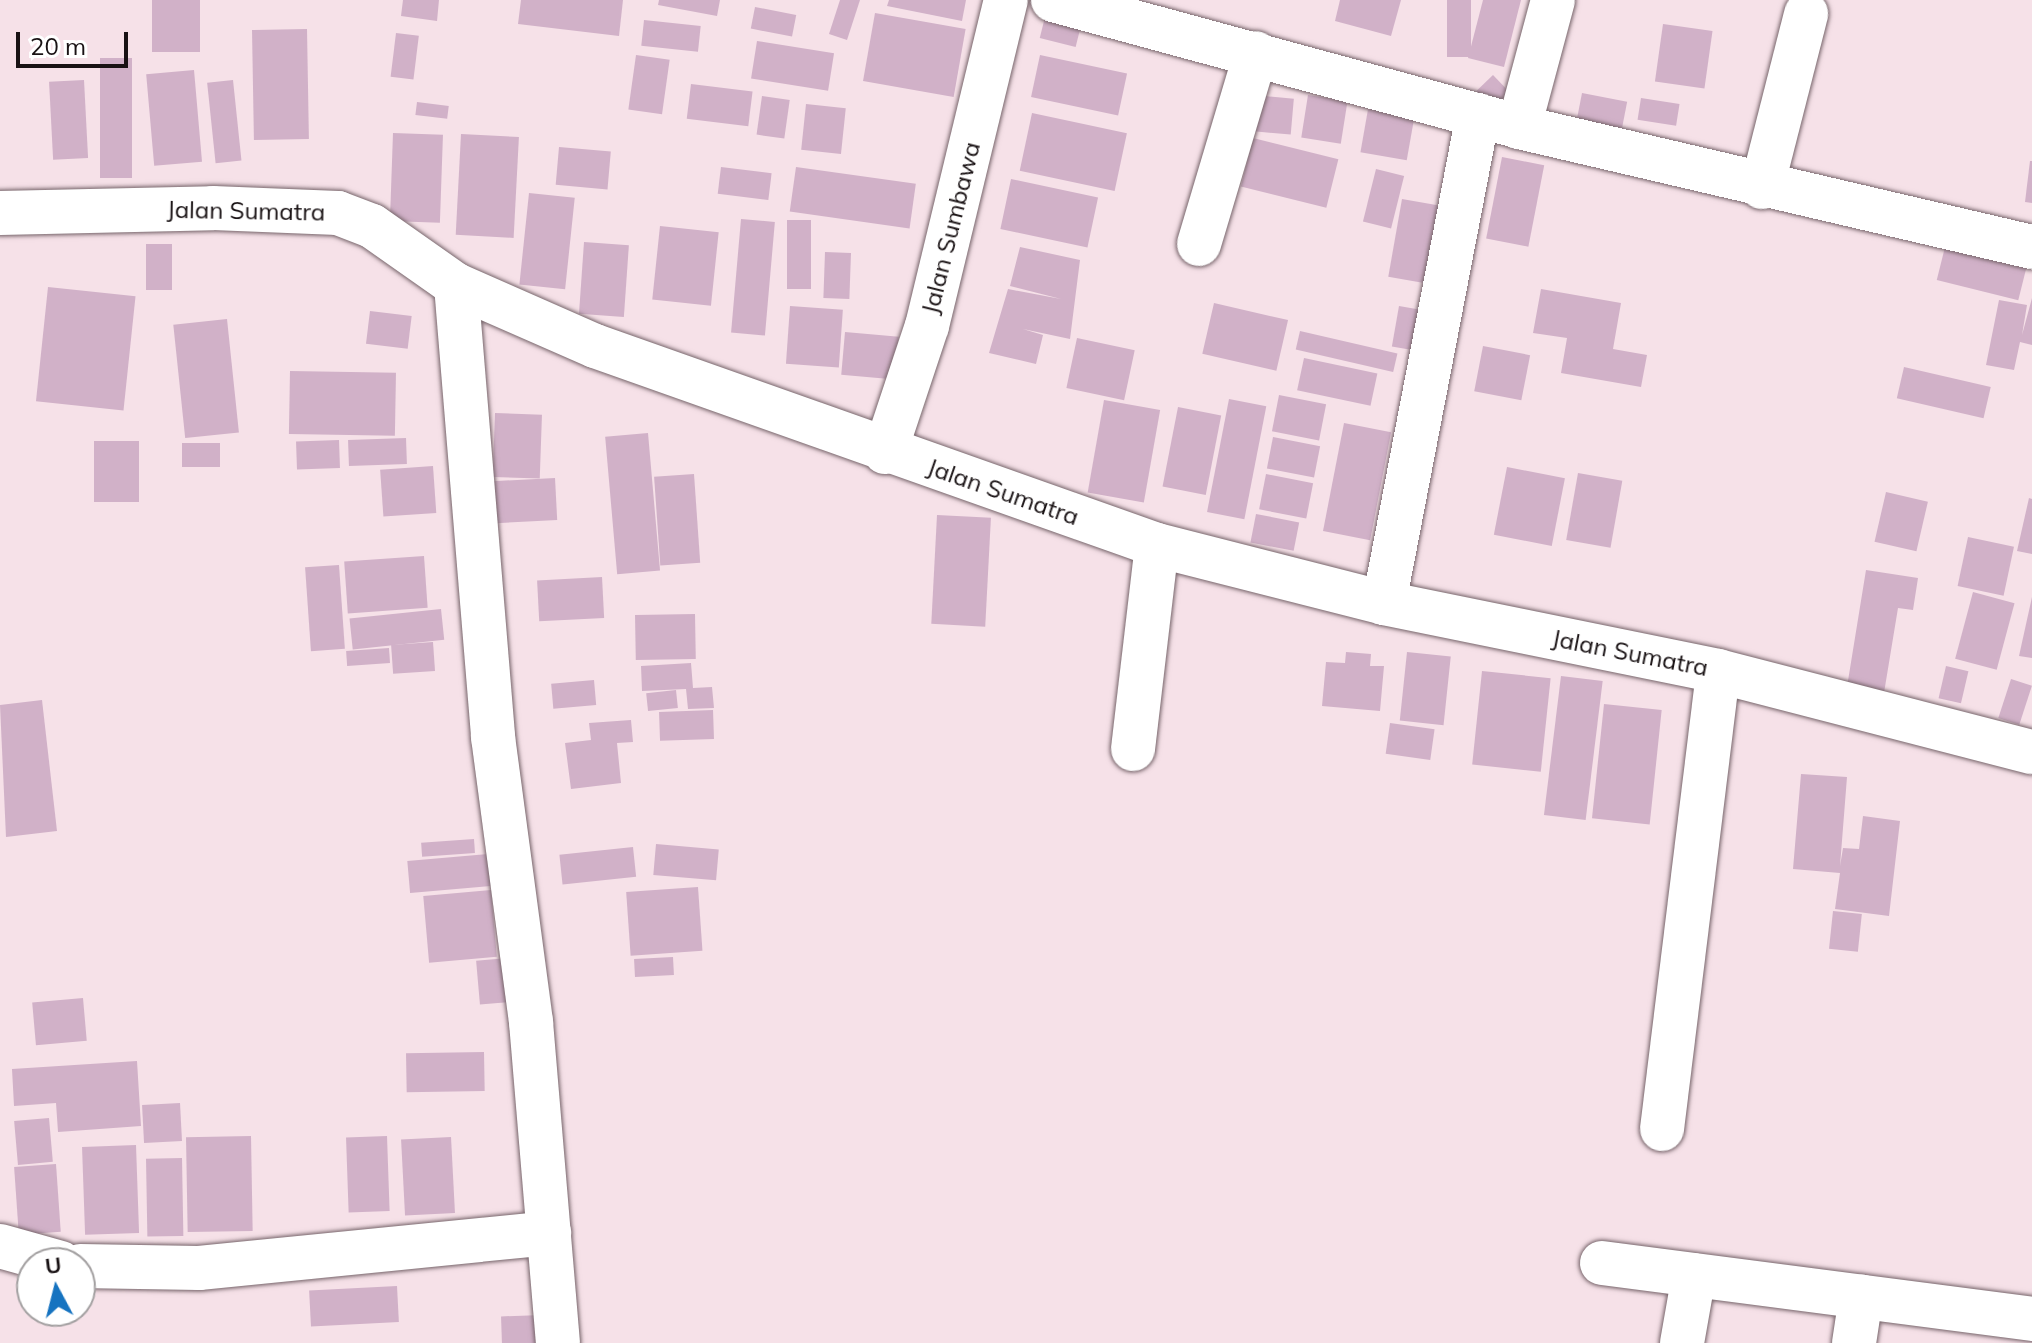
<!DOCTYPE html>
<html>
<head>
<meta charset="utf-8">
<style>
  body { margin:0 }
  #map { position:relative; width:2032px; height:1343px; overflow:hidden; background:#f6e1e8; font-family:Mulish,sans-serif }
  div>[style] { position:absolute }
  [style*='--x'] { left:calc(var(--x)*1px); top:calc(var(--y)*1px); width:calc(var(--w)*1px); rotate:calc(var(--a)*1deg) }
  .building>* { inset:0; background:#d1b1c8; transform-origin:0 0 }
  .roads { filter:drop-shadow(0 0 2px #77656b) drop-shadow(0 0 2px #77656b) }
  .minor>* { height:44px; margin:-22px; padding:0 22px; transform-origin:22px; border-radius:22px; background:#fff }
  span { translate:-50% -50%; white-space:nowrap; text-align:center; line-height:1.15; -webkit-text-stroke:6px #fff; paint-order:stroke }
  .street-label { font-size:24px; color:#191214 }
  .north { position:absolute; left:16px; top:1247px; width:80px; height:80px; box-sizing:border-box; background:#fff; border:2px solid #a3a0a1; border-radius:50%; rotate:353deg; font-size:22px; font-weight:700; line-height:32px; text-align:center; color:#191214 }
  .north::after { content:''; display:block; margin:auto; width:28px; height:36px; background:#1673c0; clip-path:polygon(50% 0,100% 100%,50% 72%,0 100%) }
  .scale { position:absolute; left:16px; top:32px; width:112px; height:36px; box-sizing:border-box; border:4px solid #191214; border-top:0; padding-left:10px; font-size:24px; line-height:28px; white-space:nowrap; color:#191214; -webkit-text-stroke:6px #fff; paint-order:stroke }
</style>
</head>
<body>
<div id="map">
  <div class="building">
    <i style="left:152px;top:0;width:48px;height:52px"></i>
    <i style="clip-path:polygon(403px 0,439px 0,437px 21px,401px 16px)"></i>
    <i style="clip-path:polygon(521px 0,623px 0,619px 36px,518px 24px)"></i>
    <i style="clip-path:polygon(659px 0,720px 0,717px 16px,658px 5px)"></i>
    <i style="clip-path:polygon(840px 0,860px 0,847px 40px,829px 34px)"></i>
    <i style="clip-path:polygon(889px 0,966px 0,962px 21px,887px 6px)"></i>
    <i style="clip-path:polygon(1340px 0,1401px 0,1391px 36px,1335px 21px)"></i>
    <i style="left:1447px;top:0;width:24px;height:57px"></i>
    <i style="clip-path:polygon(1483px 0,1521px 0,1504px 67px,1468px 58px)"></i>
    <i style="left:755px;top:7px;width:42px;height:22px;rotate:11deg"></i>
    <i style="left:1047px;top:9px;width:37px;height:30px;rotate:14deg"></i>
    <i style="left:875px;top:13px;width:92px;height:69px;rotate:10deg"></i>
    <i style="left:644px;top:20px;width:57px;height:26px;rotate:6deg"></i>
    <i style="left:1663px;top:24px;width:50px;height:58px;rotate:8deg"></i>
    <i style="left:307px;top:29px;width:110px;height:55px;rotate:89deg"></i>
    <i style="left:396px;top:33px;width:23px;height:44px;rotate:7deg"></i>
    <i style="left:757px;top:41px;width:78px;height:38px;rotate:9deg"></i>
    <i style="left:636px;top:55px;width:34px;height:55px;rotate:8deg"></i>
    <i style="left:1040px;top:55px;width:89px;height:43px;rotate:12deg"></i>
    <i style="left:100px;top:58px;width:32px;height:120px"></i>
    <i style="left:194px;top:70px;width:92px;height:48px;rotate:85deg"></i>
    <i style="left:1493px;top:75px;width:28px;height:27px;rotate:46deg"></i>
    <i style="left:84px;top:80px;width:78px;height:35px;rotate:87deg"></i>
    <i style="left:233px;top:80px;width:81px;height:26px;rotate:84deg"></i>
    <i style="left:691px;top:84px;width:62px;height:35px;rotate:7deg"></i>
    <i style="left:1582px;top:93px;width:46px;height:36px;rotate:11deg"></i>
    <i style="left:1252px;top:95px;width:42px;height:36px;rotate:5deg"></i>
    <i style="left:1308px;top:95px;width:40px;height:43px;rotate:9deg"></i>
    <i style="left:762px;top:96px;width:28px;height:39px;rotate:8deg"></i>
    <i style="left:1370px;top:98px;width:47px;height:55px;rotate:10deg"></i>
    <i style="left:1641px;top:98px;width:39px;height:22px;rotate:9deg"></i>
    <i style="left:417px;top:102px;width:32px;height:13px;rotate:7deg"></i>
    <i style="left:806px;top:104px;width:40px;height:46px;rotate:6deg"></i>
    <i style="left:1032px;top:113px;width:97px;height:59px;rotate:12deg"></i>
    <i style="left:393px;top:133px;width:50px;height:88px;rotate:2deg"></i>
    <i style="left:461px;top:134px;width:58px;height:101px;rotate:3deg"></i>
    <i style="left:1253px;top:138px;width:88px;height:50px;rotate:14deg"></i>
    <i style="left:559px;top:147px;width:52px;height:38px;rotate:5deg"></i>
    <i style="left:1502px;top:157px;width:43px;height:83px;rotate:11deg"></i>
    <i style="clip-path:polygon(2030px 161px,2032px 161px,2032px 203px,2025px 202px)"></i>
    <i style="left:721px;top:167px;width:51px;height:27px;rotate:7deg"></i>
    <i style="left:796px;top:167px;width:121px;height:45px;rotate:8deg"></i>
    <i style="left:1376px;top:169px;width:29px;height:54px;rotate:14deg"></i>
    <i style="left:1011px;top:179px;width:89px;height:51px;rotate:12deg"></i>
    <i style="left:529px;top:193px;width:46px;height:92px;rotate:6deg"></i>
    <i style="left:1402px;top:199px;width:42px;height:79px;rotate:10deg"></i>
    <i style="left:741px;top:219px;width:34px;height:114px;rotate:5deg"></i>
    <i style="left:787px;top:220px;width:24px;height:69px"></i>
    <i style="left:660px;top:226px;width:59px;height:74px;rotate:6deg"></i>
    <i style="left:584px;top:242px;width:45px;height:72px;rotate:4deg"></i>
    <i style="left:146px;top:244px;width:26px;height:46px"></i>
    <i style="clip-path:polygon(1020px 247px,1080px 260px,1070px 339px,1023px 329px,1043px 335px,1036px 364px,989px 353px,1008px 289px,1061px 299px,1010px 286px)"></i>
    <i style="left:1945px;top:247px;width:84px;height:34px;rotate:14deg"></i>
    <i style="left:825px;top:252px;width:26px;height:46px;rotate:2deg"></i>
    <i style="left:48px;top:287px;width:88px;height:115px;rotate:6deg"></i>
    <i style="clip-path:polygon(1541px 289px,1621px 303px,1613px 349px,1647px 355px,1641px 387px,1561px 373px,1567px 338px,1533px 333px)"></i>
    <i style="clip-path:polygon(2032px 298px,2032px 345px,2020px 342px,2014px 370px,1986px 365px,1999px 300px,2027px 305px,2022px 335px)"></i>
    <i style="left:1214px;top:303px;width:76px;height:52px;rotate:13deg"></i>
    <i style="left:790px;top:306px;width:53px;height:58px;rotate:4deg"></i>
    <i style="left:1399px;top:306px;width:35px;height:41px;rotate:10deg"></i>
    <i style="left:370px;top:311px;width:42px;height:33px;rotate:7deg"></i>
    <i style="left:227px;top:319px;width:114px;height:54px;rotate:84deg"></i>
    <i style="left:1300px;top:331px;width:100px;height:19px;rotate:13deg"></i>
    <i style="left:845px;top:332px;width:54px;height:43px;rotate:5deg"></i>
    <i style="left:1077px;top:338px;width:59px;height:51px;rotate:12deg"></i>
    <i style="left:1483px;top:346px;width:48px;height:46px;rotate:11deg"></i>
    <i style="left:1304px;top:358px;width:75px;height:33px;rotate:12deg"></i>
    <i style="left:1904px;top:367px;width:89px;height:32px;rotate:13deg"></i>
    <i style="left:290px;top:371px;width:106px;height:63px;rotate:1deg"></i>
    <i style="left:1279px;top:395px;width:48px;height:37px;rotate:11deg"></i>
    <i style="left:1229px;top:399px;width:38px;height:115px;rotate:11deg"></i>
    <i style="left:1104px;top:400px;width:57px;height:94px;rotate:10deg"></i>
    <i style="left:1178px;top:407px;width:44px;height:81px;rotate:11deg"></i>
    <i style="left:495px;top:413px;width:47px;height:64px;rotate:2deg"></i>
    <i style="left:1344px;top:423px;width:48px;height:110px;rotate:11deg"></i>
    <i style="left:648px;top:433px;width:138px;height:43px;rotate:85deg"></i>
    <i style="left:1273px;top:437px;width:48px;height:32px;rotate:11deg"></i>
    <i style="left:406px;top:438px;width:26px;height:58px;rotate:88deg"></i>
    <i style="left:339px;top:440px;width:28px;height:43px;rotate:88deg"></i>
    <i style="left:94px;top:441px;width:45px;height:61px"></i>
    <i style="left:182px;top:443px;width:38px;height:24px"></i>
    <i style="left:433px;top:466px;width:47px;height:53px;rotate:86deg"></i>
    <i style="left:1507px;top:467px;width:59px;height:69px;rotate:11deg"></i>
    <i style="left:1578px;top:473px;width:45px;height:68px;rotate:10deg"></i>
    <i style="left:694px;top:474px;width:89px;height:40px;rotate:86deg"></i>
    <i style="left:1266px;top:474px;width:48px;height:36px;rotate:11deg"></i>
    <i style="left:555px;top:478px;width:42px;height:67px;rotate:87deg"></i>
    <i style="left:1886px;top:492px;width:43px;height:51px;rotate:13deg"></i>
    <i style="clip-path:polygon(2029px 498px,2032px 499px,2032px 554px,2017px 551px)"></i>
    <i style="left:1256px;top:514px;width:44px;height:29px;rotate:11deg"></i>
    <i style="left:937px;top:515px;width:54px;height:109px;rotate:3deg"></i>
    <i style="left:1968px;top:537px;width:47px;height:50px;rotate:12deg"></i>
    <i style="left:424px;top:556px;width:52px;height:80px;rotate:86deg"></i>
    <i style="left:339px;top:565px;width:84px;height:34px;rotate:86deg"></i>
    <i style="clip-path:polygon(1866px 570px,1918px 578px,1913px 610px,1898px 608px,1883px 699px,1846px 693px)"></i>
    <i style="left:602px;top:577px;width:41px;height:65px;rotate:87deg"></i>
    <i style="left:1973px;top:592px;width:43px;height:69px;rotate:15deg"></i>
    <i style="clip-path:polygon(2032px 597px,2032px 658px,2019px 656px)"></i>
    <i style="left:441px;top:609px;width:31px;height:92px;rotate:84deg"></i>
    <i style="left:695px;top:614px;width:45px;height:60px;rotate:89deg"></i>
    <i style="left:433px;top:642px;width:29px;height:42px;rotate:86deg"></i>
    <i style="left:389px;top:648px;width:15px;height:43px;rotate:86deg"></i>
    <i style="clip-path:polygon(1346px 652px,1371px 654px,1370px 666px,1384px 666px,1380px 711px,1322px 706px,1326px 662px,1345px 663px)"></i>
    <i style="left:1407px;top:652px;width:44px;height:69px;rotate:6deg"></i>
    <i style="clip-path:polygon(691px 663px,693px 688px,712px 687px,714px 708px,688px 709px,686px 689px,642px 691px,641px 666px)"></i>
    <i style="left:1946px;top:666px;width:23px;height:33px;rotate:13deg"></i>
    <i style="left:1482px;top:671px;width:69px;height:94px;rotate:6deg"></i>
    <i style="left:1561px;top:676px;width:42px;height:140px;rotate:7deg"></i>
    <i style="left:2011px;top:679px;width:22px;height:41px;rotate:18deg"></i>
    <i style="left:594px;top:680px;width:25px;height:43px;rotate:85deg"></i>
    <i style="left:676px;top:690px;width:18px;height:30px;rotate:84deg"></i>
    <i style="clip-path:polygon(42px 700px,57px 831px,6px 837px,0 705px)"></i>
    <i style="left:1604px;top:704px;width:58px;height:115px;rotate:6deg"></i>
    <i style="left:713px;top:710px;width:29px;height:54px;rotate:88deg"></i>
    <i style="clip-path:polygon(631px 720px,633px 742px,617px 743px,621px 783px,571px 789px,565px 743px,591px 740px,589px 723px)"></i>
    <i style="left:1390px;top:723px;width:45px;height:31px;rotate:8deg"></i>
    <i style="clip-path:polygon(1801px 774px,1847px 777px,1840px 866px,1843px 848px,1859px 849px,1863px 816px,1900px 821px,1889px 916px,1835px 909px,1840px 873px,1793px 869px)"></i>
    <i style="left:474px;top:839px;width:14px;height:53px;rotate:86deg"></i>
    <i style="left:656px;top:844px;width:63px;height:31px;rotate:5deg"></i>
    <i style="left:633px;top:847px;width:30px;height:74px;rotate:84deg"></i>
    <i style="left:488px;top:854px;width:32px;height:81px;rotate:85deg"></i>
    <i style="left:698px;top:887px;width:64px;height:72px;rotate:86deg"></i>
    <i style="left:491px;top:890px;width:67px;height:68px;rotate:85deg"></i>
    <i style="left:1833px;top:911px;width:29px;height:38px;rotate:6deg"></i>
    <i style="left:673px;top:957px;width:18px;height:39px;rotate:87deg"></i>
    <i style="left:508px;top:958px;width:44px;height:32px;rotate:85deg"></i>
    <i style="left:83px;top:998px;width:43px;height:51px;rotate:85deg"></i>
    <i style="left:484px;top:1052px;width:39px;height:78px;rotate:89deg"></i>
    <i style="clip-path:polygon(137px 1061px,141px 1126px,58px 1132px,56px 1103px,14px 1106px,12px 1069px)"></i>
    <i style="left:180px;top:1103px;width:38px;height:38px;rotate:87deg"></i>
    <i style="left:49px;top:1118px;width:44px;height:35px;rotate:85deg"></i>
    <i style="left:251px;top:1136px;width:95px;height:65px;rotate:89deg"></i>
    <i style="left:387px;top:1136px;width:75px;height:41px;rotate:88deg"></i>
    <i style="left:451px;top:1137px;width:76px;height:50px;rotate:87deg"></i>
    <i style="left:136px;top:1145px;width:88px;height:54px;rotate:88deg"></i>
    <i style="left:182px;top:1158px;width:78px;height:36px;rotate:89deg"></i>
    <i style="left:56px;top:1164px;width:68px;height:42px;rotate:86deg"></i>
    <i style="left:397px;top:1286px;width:36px;height:88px;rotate:87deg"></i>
    <i style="left:542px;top:1315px;width:28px;height:41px;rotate:88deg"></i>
  </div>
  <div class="roads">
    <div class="minor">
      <i style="--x:1053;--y:0;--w:483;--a:15.2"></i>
      <i style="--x:1519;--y:127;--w:527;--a:13.17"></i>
      <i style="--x:1519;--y:127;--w:131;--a:-75"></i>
      <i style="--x:1762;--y:187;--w:179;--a:-75.7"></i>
      <i style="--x:0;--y:213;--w:213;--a:-1.3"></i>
      <i style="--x:213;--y:208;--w:125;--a:2.3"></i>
      <i style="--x:338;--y:213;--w:36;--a:21"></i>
      <i style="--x:372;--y:226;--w:103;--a:35.1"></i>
      <i style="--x:456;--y:285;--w:152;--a:23.7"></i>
      <i style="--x:595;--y:346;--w:596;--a:19.5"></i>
      <i style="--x:1157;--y:545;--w:234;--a:14.3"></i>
      <i style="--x:1384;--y:603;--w:341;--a:11.5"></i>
      <i style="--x:1718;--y:671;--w:324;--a:14.5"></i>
      <i style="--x:1199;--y:244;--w:199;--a:-73.4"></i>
      <i style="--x:456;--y:285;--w:454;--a:85.3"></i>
      <i style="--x:493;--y:737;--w:288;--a:82.4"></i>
      <i style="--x:531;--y:1022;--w:322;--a:85.2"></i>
      <i style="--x:885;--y:452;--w:133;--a:-71.6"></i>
      <i style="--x:927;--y:326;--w:335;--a:-76.4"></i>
      <i style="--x:1384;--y:603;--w:497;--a:-79.1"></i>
      <i style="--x:1133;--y:749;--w:205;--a:-83.3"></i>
      <i style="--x:1662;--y:1129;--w:461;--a:-83"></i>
      <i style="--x:0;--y:1246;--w:63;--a:15.6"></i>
      <i style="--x:1602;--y:1263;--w:434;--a:7.4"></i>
      <i style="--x:80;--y:1266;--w:119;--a:1"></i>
      <i style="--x:199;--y:1268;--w:352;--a:-5.7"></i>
      <i style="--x:1682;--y:1343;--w:69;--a:-80"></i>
      <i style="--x:1854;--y:1343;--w:47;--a:-81.3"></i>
    </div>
  </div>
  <div class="street-label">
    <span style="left:246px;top:211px;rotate:1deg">Jalan Sumatra</span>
    <span style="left:951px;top:228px;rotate:-76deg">Jalan Sumbawa</span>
    <span style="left:1003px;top:492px;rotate:19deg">Jalan Sumatra</span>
    <span style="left:1630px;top:653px;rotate:11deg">Jalan Sumatra</span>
  </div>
  <div class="north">U</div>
  <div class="scale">20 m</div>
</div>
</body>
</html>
